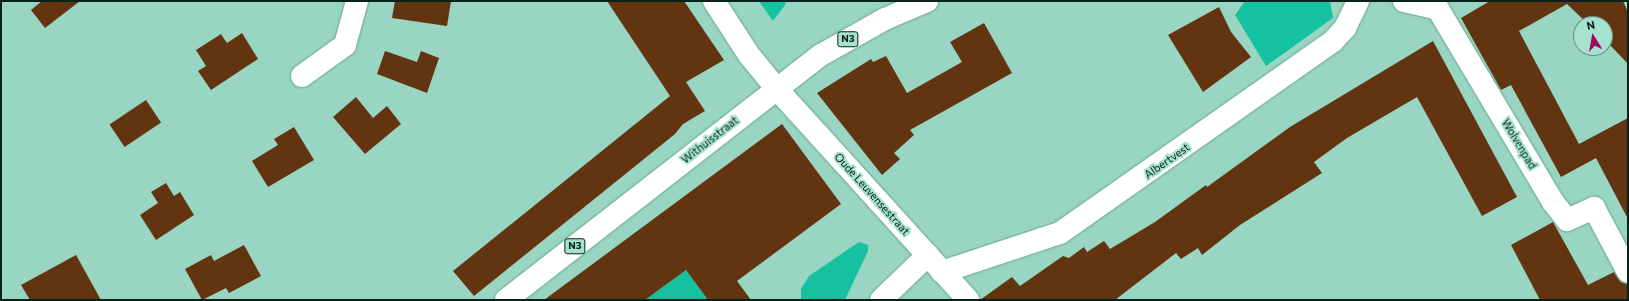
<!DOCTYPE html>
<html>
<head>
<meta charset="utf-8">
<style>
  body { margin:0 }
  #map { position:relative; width:1629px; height:301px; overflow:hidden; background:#99d5c3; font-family:Commissioner,sans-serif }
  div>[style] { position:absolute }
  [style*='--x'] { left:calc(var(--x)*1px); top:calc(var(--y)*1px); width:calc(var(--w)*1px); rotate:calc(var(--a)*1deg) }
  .green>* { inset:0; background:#16c1a0 }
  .building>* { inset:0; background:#62340f; transform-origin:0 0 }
  .roads { filter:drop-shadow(0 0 1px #6ca695) drop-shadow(0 0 1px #6ca695) }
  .minor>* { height:22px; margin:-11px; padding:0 11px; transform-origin:11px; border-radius:11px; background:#fff }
  .major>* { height:22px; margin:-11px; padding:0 11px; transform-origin:11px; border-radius:11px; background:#fff }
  span { translate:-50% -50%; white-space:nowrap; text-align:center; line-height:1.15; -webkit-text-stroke:4px #a6e2d0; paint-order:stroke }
  .shield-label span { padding:1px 3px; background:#a6e2d0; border:1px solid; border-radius:3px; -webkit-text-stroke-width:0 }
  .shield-label { font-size:10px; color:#08211b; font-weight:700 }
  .street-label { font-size:11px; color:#08211b }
  .frame { position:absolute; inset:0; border:2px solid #08211b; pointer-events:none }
  .north { position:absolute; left:1573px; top:16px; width:40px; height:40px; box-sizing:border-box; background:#a6e2d0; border:1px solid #679588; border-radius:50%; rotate:349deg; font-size:11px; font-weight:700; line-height:16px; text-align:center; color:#08211b }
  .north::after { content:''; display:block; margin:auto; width:14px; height:18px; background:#9b0d5d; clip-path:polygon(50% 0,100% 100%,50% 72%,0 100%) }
</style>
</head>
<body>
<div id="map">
  <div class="green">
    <i style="clip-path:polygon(759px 1px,786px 1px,785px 5px,773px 21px)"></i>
    <i style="clip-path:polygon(1245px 1px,1330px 1px,1333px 18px,1266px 66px,1235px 15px)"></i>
    <i style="clip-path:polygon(859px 242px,868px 245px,868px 251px,845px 300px,801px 300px,801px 289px,809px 276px)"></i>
    <i style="clip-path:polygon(686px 270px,708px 300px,645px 300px)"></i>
  </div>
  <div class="building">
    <i style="clip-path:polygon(42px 1px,80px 1px,45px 28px,31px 10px)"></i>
    <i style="clip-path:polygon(395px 1px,451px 1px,447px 26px,392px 18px)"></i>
    <i style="clip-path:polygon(607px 1px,684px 1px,724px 60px,686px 82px,705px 111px,683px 124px,675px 134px,474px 296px,453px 271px,670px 96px)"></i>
    <i style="clip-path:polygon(1490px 1px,1623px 1px,1628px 12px,1628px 64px,1610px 45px,1605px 35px,1605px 24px,1588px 24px,1567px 4px,1519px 31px,1579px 144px,1628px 118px,1628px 219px,1596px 158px,1561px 177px,1511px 85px,1501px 90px,1461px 18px)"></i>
    <i style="clip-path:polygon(1219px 7px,1231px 32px,1251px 57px,1203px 92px,1168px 35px)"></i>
    <i style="clip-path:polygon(984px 23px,1012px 73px,910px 130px,914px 135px,894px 153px,900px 159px,882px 175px,817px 93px,871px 59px,873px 62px,886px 56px,907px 93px,962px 62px,950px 42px)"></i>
    <i style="clip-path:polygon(242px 33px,258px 59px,211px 90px,198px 71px,206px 66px,196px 50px,221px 34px,227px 43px)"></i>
    <i style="clip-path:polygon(1433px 41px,1517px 197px,1482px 216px,1417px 97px,1347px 138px,1314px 162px,1322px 173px,1240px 225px,1202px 255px,1198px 248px,1181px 259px,1176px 253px,1115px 300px,980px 300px,1012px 277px,1020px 286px,1063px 256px,1069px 258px,1084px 247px,1087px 252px,1104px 241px,1110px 249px,1155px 222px,1206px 185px,1207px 187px,1290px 127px)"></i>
    <i style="clip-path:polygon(385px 51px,417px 62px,421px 51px,439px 58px,427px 93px,377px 74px)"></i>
    <i style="clip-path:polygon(356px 97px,373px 118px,387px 106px,401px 124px,365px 154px,333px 117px)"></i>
    <i style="left:146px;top:100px;width:27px;height:44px;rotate:56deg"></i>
    <i style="clip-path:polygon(782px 124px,841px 204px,737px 281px,751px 300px,708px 300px,686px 270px,645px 300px,544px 300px)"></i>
    <i style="clip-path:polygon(294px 127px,314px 160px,268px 187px,252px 161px,278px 145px,274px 139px)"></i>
    <i style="clip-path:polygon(166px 183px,174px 196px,180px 192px,194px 215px,156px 240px,140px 215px,158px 203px,151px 192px)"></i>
    <i style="clip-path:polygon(1553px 222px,1588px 285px,1614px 272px,1621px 282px,1628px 284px,1628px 300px,1540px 300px,1511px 245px)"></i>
    <i style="clip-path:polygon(244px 245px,261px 276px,229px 293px,226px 288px,202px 300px,185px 269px,211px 255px,214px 261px)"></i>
    <i style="clip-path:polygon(76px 255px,101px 300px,30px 300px,21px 285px)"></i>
  </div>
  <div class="roads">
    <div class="minor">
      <i style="--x:1404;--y:1;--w:35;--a:13"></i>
      <i style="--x:1438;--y:9;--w:225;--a:59.2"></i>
      <i style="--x:1553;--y:202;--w:23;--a:52"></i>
      <i style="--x:1567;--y:220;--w:30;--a:-24"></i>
      <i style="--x:1594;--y:208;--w:72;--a:62"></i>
      <i style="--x:302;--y:76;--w:53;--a:-35.8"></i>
      <i style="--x:345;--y:45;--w:46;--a:-74.7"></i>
      <i style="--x:776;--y:88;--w:286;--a:47.8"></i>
      <i style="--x:942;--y:272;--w:124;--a:-18.3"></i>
      <i style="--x:1060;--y:233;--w:334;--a:-35.1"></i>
      <i style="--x:1333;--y:41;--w:18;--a:-47"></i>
      <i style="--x:1345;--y:28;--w:30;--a:-64"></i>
      <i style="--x:881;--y:300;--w:65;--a:-43.8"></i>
    </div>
    <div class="major">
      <i style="--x:714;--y:1;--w:64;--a:57.1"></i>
      <i style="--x:749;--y:55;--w:43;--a:50.7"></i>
      <i style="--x:506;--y:300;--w:399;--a:-37.9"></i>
      <i style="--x:821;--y:55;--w:73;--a:-29.4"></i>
      <i style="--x:885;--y:19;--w:46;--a:-23.2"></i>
    </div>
  </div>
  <div class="shield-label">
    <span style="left:848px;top:39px">N3</span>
    <span style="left:575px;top:246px">N3</span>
  </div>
  <div class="street-label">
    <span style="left:710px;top:140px;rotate:-38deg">Withuisstraat</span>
    <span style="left:1519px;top:144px;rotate:59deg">Wolvenpad</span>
    <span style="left:1167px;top:161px;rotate:-35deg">Albertvest</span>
    <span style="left:872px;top:194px;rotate:48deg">Oude Leuvensestraat</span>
  </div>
  <div class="frame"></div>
  <div class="north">N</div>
</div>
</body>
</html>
